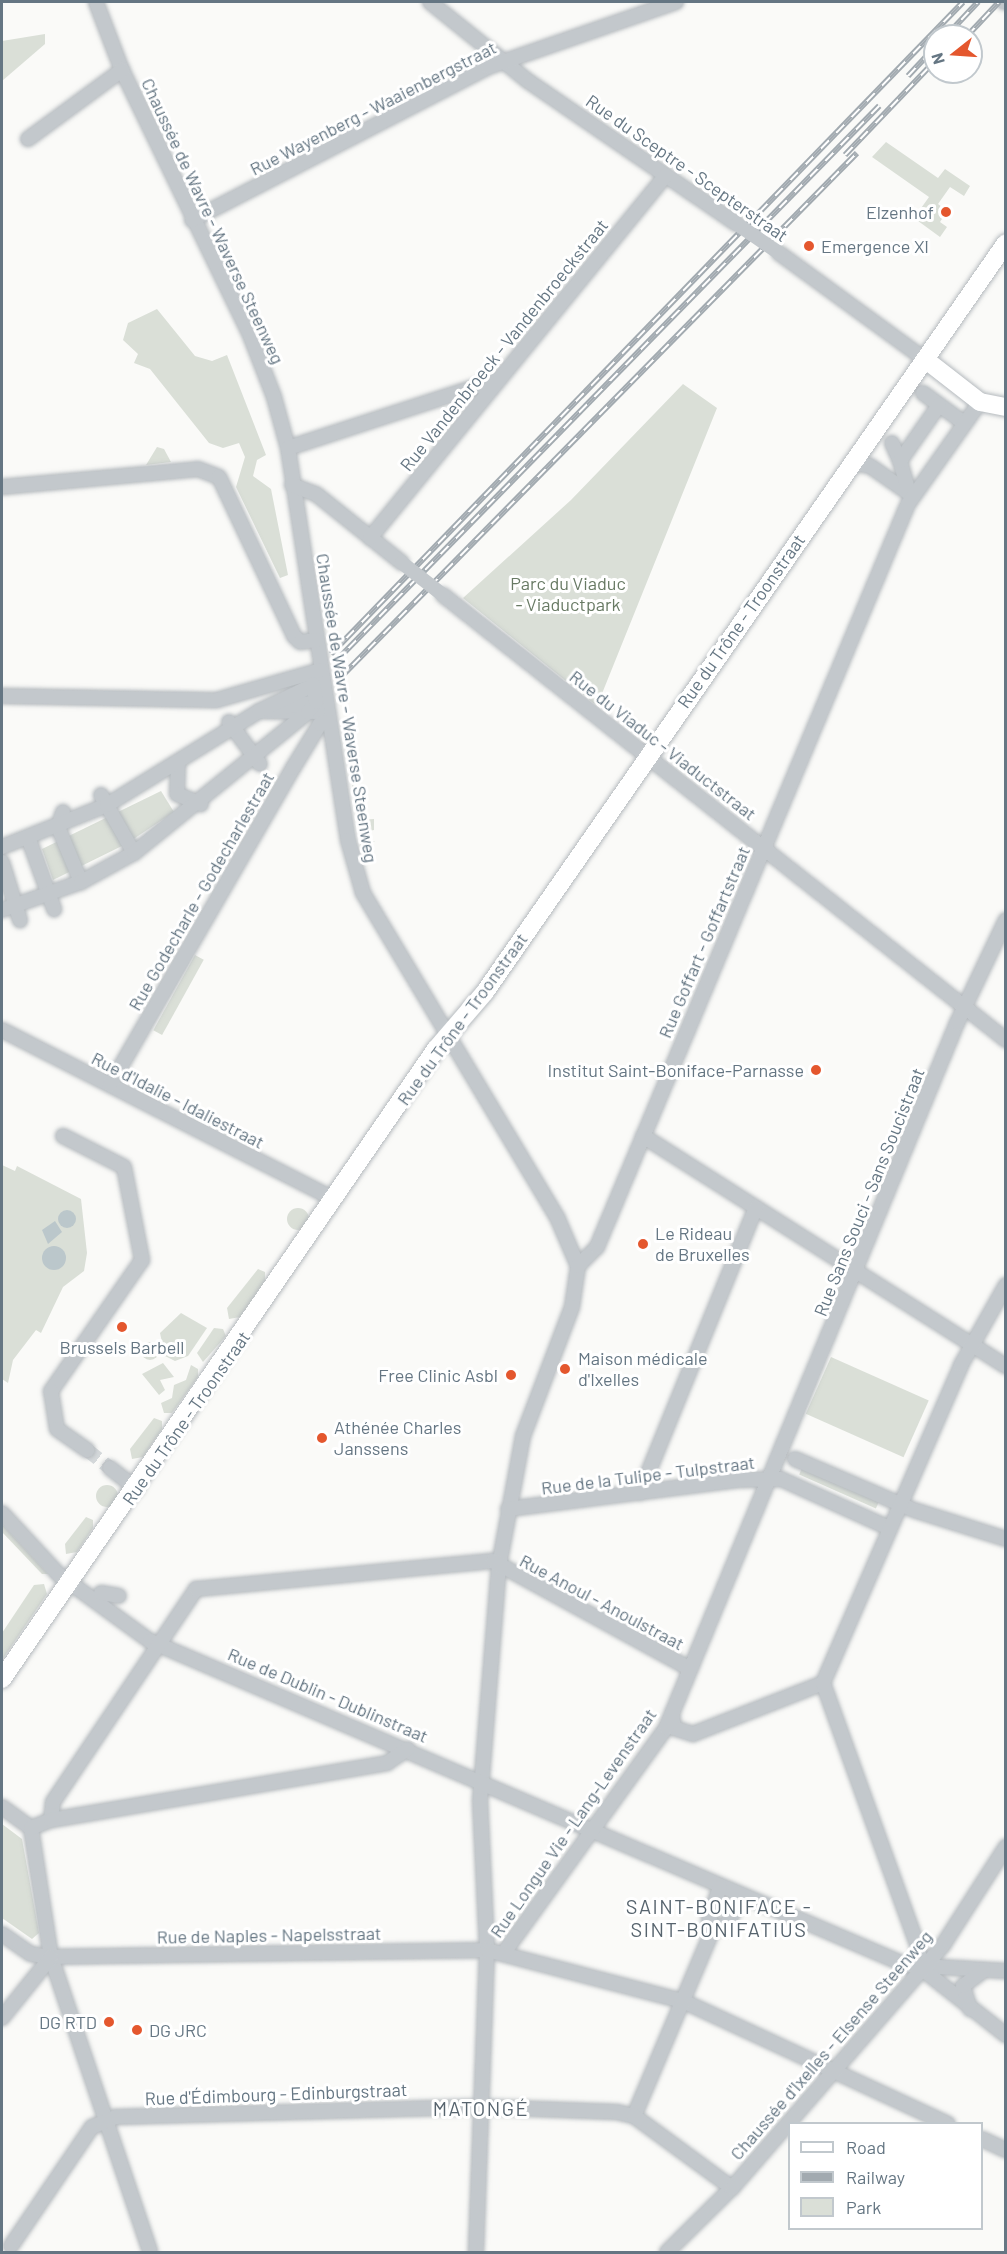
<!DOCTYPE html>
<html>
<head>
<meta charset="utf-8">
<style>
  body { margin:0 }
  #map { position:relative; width:1007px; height:2254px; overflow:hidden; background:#fafaf8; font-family:Barlow,sans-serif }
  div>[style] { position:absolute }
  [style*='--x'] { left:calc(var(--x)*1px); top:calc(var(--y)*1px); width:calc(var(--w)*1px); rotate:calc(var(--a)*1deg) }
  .green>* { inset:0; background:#dadfd7; transform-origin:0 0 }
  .round { border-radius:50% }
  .water>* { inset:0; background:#bbc7cb }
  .minor-tunnel>* { height:14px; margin-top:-7px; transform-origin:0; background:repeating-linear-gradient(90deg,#d5d9db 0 14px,transparent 0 21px) }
  .roads { filter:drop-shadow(0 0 2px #b5babe) drop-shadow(0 0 2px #b5babe) }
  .minor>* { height:14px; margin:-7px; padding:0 7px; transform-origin:7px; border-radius:7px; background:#c3c8cc }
  .major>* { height:18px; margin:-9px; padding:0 9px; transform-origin:9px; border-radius:9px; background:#fff }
  .rail>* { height:6px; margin-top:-3px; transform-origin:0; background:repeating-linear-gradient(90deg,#fff 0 11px,#a2aab0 0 22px); box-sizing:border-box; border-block:2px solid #a2aab0 }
  .minor-bridge>* { height:14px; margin:-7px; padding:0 7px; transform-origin:7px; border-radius:7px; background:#c3c8cc }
  .dots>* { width:16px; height:16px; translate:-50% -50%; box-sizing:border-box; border:3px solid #fff; border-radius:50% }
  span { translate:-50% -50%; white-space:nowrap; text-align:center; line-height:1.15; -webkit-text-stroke:6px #fff; paint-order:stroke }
  .street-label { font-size:18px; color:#657683 }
  .poi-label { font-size:18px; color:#657683 }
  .right { translate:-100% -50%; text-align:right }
  .left { translate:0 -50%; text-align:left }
  .park-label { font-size:18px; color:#687a64 }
  .neighbourhood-label { font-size:20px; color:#57646e; letter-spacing:1.5px }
  .frame { position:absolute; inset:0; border:3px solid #657683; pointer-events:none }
  .legend { position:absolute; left:788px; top:2122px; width:195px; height:108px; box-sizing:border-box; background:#fff; border:2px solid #c1c8cd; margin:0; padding:8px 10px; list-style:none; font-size:18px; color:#657683 }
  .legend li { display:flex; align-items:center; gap:12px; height:30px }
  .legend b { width:30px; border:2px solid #c1c8cd }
  .north { position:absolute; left:923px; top:24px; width:60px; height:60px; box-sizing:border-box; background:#fff; border:2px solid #c1c8cd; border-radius:50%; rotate:253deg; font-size:16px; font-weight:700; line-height:24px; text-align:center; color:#657683 }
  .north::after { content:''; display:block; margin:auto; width:21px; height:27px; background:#e4572e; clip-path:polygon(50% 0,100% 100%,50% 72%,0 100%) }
</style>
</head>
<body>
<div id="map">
  <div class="green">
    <i style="clip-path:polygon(45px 34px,45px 44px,2px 81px,2px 41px)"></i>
    <i style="clip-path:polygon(886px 142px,938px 178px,945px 169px,970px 186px,964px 196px,950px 187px,938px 204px,947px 211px,940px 222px,947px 227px,940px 237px,914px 218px,929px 197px,872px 157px)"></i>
    <i style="clip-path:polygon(157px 309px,195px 356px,212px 361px,227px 355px,266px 455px,257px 460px,253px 476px,271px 489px,288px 575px,280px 578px,236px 487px,245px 457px,239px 443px,223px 448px,209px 443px,150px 369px,134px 363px,138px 354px,123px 340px,128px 323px)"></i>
    <i style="clip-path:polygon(683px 384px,717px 408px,597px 706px,463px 598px,571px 500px)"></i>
    <i style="clip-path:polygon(157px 447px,164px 449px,171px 462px,146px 465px)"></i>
    <i style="clip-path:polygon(352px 785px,358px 785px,362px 820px,374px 819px,374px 830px,363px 832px,365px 842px,375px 841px,361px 851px)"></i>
    <i style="clip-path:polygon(161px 791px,174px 812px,126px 844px,53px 880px,42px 849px)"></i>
    <i style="left:195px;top:955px;width:10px;height:86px;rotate:29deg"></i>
    <i style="clip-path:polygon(2px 1165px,15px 1171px,17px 1166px,81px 1199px,87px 1253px,84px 1271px,63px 1287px,41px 1333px,36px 1330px,13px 1360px,8px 1383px,2px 1379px)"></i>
    <i class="round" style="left:287px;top:1208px;width:22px;height:22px"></i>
    <i style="clip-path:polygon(258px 1269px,265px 1272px,265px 1281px,240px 1317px,229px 1319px,227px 1308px)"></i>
    <i style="clip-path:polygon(181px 1313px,207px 1328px,188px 1356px,175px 1361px,165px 1356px,160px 1333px)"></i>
    <i style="clip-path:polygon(214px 1328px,223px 1329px,226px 1336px,203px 1362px,197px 1353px)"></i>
    <i class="round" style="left:141px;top:1342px;width:18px;height:18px"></i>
    <i style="left:831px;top:1357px;width:107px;height:62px;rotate:24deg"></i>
    <i style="clip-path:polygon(163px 1363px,174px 1377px,160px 1380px,165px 1390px,159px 1395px,142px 1374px)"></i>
    <i style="clip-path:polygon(191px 1365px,198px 1369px,198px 1377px,172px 1413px,164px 1413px,161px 1403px,172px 1398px,174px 1385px,186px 1380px)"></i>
    <i style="clip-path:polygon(154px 1418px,162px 1421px,162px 1429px,143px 1457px,132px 1459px,130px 1449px)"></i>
    <i style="left:802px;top:1468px;width:84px;height:7px;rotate:24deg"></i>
    <i class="round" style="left:96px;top:1485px;width:22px;height:22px"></i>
    <i style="clip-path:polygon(86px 1517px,93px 1520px,93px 1528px,77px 1552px,66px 1554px,65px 1544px)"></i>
    <i style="clip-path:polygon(2px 1524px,48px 1574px,42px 1574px,2px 1532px)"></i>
    <i style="clip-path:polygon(44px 1584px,47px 1594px,2px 1660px,2px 1633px,34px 1585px)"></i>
    <i style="clip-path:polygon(2px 1824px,22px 1839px,39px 1933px,32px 1939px,2px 1918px)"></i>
  </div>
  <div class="water">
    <i class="round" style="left:58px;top:1210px;width:18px;height:18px"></i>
    <i style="clip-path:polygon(55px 1221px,62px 1232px,48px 1244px,42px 1230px)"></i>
    <i class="round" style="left:42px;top:1246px;width:24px;height:24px"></i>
  </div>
  <div class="minor-tunnel">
    <i style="--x:87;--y:1450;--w:29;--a:38"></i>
  </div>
  <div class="roads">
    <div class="minor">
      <i style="--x:96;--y:2;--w:73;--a:69.1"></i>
      <i style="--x:122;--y:70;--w:294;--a:64.2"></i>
      <i style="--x:250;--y:335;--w:66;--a:68.8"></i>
      <i style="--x:274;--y:397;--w:53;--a:74.6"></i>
      <i style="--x:288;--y:448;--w:397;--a:81.3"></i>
      <i style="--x:348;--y:840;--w:55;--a:74.2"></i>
      <i style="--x:363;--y:893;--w:378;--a:59.1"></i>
      <i style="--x:557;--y:1217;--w:53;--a:66.8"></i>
      <i style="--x:578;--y:1266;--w:41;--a:98.3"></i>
      <i style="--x:572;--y:1307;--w:138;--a:110.8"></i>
      <i style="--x:523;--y:1436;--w:131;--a:100.5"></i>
      <i style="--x:499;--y:1565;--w:236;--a:94.6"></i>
      <i style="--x:480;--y:1800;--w:150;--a:87.3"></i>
      <i style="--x:487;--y:1950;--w:302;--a:92.1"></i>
      <i style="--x:430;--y:2;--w:126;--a:38.9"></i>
      <i style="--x:528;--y:81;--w:253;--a:34.4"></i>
      <i style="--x:1004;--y:2;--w:2;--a:0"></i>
      <i style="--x:28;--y:139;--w:117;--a:-36.3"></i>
      <i style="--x:192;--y:220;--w:333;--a:-27.3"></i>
      <i style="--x:488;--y:67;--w:199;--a:-19.1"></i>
      <i style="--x:779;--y:253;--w:182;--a:36.1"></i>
      <i style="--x:923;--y:393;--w:46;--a:36.1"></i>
      <i style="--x:892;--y:443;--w:20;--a:66"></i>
      <i style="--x:288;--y:448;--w:222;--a:-18.1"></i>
      <i style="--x:852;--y:463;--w:18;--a:9"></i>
      <i style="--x:870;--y:466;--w:49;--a:35"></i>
      <i style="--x:292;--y:485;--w:26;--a:21"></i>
      <i style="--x:316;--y:494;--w:110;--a:38.7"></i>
      <i style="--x:2;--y:487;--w:197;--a:-5.2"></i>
      <i style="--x:198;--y:469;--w:22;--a:21"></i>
      <i style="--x:219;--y:477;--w:176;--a:64.7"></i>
      <i style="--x:294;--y:636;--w:8;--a:45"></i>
      <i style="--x:300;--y:642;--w:16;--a:-7"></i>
      <i style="--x:908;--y:489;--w:29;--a:-106"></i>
      <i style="--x:900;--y:461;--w:68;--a:-55.1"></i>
      <i style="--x:370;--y:538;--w:468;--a:-50.8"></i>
      <i style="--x:443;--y:595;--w:718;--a:38.32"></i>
      <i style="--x:2;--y:696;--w:215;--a:1.1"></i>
      <i style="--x:217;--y:700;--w:108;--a:-16.1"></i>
      <i style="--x:316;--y:702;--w:10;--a:79"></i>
      <i style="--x:318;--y:712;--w:59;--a:-179"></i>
      <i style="--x:259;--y:711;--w:58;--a:-9"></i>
      <i style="--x:229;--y:722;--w:52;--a:53.6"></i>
      <i style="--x:178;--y:764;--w:30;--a:92"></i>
      <i style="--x:177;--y:794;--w:26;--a:23"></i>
      <i style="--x:101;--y:795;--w:67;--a:60.4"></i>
      <i style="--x:63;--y:812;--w:16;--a:108"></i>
      <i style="--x:58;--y:827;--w:60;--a:67.3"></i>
      <i style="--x:28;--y:837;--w:77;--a:70.1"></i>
      <i style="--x:2;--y:847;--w:113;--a:-21.8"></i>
      <i style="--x:107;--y:805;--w:179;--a:-31.7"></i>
      <i style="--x:259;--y:711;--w:53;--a:-25.6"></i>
      <i style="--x:2;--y:862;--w:61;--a:72.8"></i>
      <i style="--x:2;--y:910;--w:84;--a:-19.5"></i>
      <i style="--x:81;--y:882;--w:60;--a:-28.7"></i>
      <i style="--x:134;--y:853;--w:224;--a:-39"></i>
      <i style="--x:308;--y:712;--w:13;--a:-51"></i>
      <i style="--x:316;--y:702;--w:18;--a:-99"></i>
      <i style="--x:2;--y:1030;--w:373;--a:27"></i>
      <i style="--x:110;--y:1085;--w:366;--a:-60"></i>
      <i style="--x:293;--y:768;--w:52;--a:-58.5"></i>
      <i style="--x:320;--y:724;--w:9;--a:-13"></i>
      <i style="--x:63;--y:1136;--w:68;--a:26.9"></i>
      <i style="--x:124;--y:1167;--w:95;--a:79"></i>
      <i style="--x:142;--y:1260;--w:160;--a:124.8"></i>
      <i style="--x:51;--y:1391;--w:38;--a:81"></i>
      <i style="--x:57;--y:1429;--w:37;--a:35"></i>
      <i style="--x:643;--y:1136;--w:430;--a:32.4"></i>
      <i style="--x:578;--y:1266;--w:27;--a:-45"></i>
      <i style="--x:597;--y:1247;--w:805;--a:-67.29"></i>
      <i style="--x:908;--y:504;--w:125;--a:-54.8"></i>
      <i style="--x:795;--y:1459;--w:129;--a:23.2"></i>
      <i style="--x:914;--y:1510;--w:96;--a:17.5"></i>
      <i style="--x:110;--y:1468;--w:34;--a:38"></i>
      <i style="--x:640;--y:1493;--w:308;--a:-67.9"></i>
      <i style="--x:508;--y:1509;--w:233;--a:-7.2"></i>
      <i style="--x:739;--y:1480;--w:42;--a:-1.4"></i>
      <i style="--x:781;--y:1479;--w:119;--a:24.4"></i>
      <i style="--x:2;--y:1513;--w:83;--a:47.4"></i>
      <i style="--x:58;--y:1574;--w:114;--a:36.1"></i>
      <i style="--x:150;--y:1641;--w:823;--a:23.2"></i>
      <i style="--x:906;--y:1965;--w:100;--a:3.4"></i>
      <i style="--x:101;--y:1593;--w:18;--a:9"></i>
      <i style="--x:672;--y:1714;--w:14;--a:82"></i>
      <i style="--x:674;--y:1728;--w:20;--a:18"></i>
      <i style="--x:693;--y:1734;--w:140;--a:-21.4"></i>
      <i style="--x:2;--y:1807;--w:36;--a:36"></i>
      <i style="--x:51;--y:1820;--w:18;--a:-84"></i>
      <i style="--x:53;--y:1802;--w:257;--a:-56.1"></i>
      <i style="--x:196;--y:1589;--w:298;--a:-5.4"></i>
      <i style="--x:493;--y:1561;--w:225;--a:28.7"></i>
      <i style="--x:31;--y:1828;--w:131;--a:81.2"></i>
      <i style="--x:51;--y:1957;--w:311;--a:71.4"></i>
      <i style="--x:31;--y:1828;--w:22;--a:-22"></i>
      <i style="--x:51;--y:1820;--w:341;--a:-9.6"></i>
      <i style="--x:387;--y:1763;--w:25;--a:-34"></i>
      <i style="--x:720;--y:1887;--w:34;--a:109"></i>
      <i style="--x:709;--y:1919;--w:9;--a:58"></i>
      <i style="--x:714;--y:1927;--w:12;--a:-5"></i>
      <i style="--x:726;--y:1926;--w:34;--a:-62"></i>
      <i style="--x:2;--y:1934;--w:35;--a:35"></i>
      <i style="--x:31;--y:1954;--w:20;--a:9"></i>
      <i style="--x:51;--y:1957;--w:436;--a:-0.9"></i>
      <i style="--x:487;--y:1950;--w:203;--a:14.6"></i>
      <i style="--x:683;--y:2001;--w:292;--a:24.9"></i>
      <i style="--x:503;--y:1954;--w:279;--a:-54.2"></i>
      <i style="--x:666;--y:1728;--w:763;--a:-67.57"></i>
      <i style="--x:957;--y:1023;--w:114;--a:-64.6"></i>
      <i style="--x:922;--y:1969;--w:25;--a:-101"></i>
      <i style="--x:917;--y:1944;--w:277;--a:-109.8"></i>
      <i style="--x:823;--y:1683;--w:347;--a:-66.5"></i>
      <i style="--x:961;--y:1365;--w:92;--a:-60.6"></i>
      <i style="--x:922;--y:1969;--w:107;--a:38.2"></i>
      <i style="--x:970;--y:2009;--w:24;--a:-107"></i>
      <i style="--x:963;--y:1986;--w:26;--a:-37"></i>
      <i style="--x:2;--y:2018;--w:78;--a:-51.2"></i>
      <i style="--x:634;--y:2116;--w:205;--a:-67.1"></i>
      <i style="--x:982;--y:2139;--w:26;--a:25"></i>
      <i style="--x:11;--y:2246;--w:144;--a:-55.8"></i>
      <i style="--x:92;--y:2127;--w:26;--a:-23"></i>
      <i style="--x:116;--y:2117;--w:366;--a:-1.6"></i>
      <i style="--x:482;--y:2107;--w:135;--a:2.1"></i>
      <i style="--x:617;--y:2112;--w:17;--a:13"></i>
      <i style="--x:634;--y:2116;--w:122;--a:36.3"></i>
      <i style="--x:667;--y:2252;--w:91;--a:-44.6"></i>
      <i style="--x:732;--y:2188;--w:322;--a:-49"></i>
      <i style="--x:943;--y:1945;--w:117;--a:-57.3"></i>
    </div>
    <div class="major">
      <i style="--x:926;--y:360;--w:68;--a:37.9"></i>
      <i style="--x:980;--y:402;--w:26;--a:11"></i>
      <i style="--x:2;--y:1679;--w:765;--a:-55.44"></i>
      <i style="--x:436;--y:1049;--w:75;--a:-49.3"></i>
      <i style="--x:485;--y:992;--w:912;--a:-55.18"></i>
    </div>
  </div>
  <div class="rail">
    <i style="--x:946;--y:36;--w:47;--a:-46.7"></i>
    <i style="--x:967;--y:36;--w:47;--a:-46.7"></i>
    <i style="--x:908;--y:76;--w:40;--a:-47"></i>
    <i style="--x:845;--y:155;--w:120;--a:-46.3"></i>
    <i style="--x:331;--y:654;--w:908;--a:-45.89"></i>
    <i style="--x:333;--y:664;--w:781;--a:-45.62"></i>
    <i style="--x:337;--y:681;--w:741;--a:-45.44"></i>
  </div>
  <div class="minor-bridge">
    <i style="--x:737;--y:224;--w:51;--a:34.6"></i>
    <i style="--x:402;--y:563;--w:52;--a:38"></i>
  </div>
  <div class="dots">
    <i style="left:946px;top:212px;background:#e4572e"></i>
    <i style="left:809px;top:246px;background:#e4572e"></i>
    <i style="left:816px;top:1070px;background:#e4572e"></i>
    <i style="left:643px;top:1244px;background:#e4572e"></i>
    <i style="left:122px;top:1327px;background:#e4572e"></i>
    <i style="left:565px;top:1369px;background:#e4572e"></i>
    <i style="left:511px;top:1375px;background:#e4572e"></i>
    <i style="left:322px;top:1438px;background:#e4572e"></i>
    <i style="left:109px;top:2022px;background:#e4572e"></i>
    <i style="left:137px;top:2030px;background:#e4572e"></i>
  </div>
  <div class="street-label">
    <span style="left:373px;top:108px;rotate:-27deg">Rue Wayenberg - Waaienbergstraat</span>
    <span style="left:687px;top:168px;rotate:35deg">Rue du Sceptre - Scepterstraat</span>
    <span style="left:213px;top:221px;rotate:65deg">Chaussée de Wavre - Waverse Steenweg</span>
    <span style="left:504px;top:345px;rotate:-51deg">Rue Vandenbroeck - Vandenbroeckstraat</span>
    <span style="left:741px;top:621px;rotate:-55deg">Rue du Trône - Troonstraat</span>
    <span style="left:347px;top:708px;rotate:81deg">Chaussée de Wavre - Waverse Steenweg</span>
    <span style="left:663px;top:745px;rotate:38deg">Rue du Viaduc - Viaductstraat</span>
    <span style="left:201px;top:891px;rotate:-60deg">Rue Godecharle - Godecharlestraat</span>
    <span style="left:704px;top:942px;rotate:-67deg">Rue Goffart - Goffartstraat</span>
    <span style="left:462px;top:1019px;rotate:-54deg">Rue du Trône - Troonstraat</span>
    <span style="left:178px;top:1100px;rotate:27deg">Rue d'Idalie - Idaliestraat</span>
    <span style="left:869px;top:1192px;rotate:-68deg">Rue Sans Souci - Sans Soucistraat</span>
    <span style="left:186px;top:1418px;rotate:-55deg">Rue du Trône - Troonstraat</span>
    <span style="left:648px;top:1475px;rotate:-7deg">Rue de la Tulipe - Tulpstraat</span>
    <span style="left:602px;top:1602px;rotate:28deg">Rue Anoul - Anoulstraat</span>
    <span style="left:328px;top:1695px;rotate:23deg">Rue de Dublin - Dublinstraat</span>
    <span style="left:573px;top:1823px;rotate:-55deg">Rue Longue Vie - Lang-Levenstraat</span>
    <span style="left:269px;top:1935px;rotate:-1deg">Rue de Naples - Napelsstraat</span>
    <span style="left:831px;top:2045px;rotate:-49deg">Chaussée d'Ixelles - Elsense Steenweg</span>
    <span style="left:276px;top:2094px;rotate:-2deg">Rue d'Édimbourg - Edinburgstraat</span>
  </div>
  <div class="poi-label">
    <span class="right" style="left:934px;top:212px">Elzenhof</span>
    <span class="left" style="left:821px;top:246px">Emergence Xl</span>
    <span class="right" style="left:804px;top:1070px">Institut Saint-Boniface-Parnasse</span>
    <span class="left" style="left:655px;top:1244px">Le Rideau<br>de Bruxelles</span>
    <span style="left:122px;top:1347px">Brussels Barbell</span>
    <span class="left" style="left:578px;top:1369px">Maison médicale<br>d'Ixelles</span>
    <span class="right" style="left:498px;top:1375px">Free Clinic Asbl</span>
    <span class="left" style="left:334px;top:1438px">Athénée Charles<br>Janssens</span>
    <span class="right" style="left:97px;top:2022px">DG RTD</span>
    <span class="left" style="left:149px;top:2030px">DG JRC</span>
  </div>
  <div class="park-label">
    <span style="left:568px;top:594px">Parc du Viaduc<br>- Viaductpark</span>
  </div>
  <div class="neighbourhood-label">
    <span style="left:719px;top:1918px">SAINT-BONIFACE -<br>SINT-BONIFATIUS</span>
    <span style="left:481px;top:2108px">MATONGÉ</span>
  </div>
  <div class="frame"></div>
  <ul class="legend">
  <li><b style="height:8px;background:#fff"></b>Road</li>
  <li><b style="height:8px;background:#a2aab0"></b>Railway</li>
  <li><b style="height:16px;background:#dadfd7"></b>Park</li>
  </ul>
  <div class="north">N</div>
</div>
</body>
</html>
